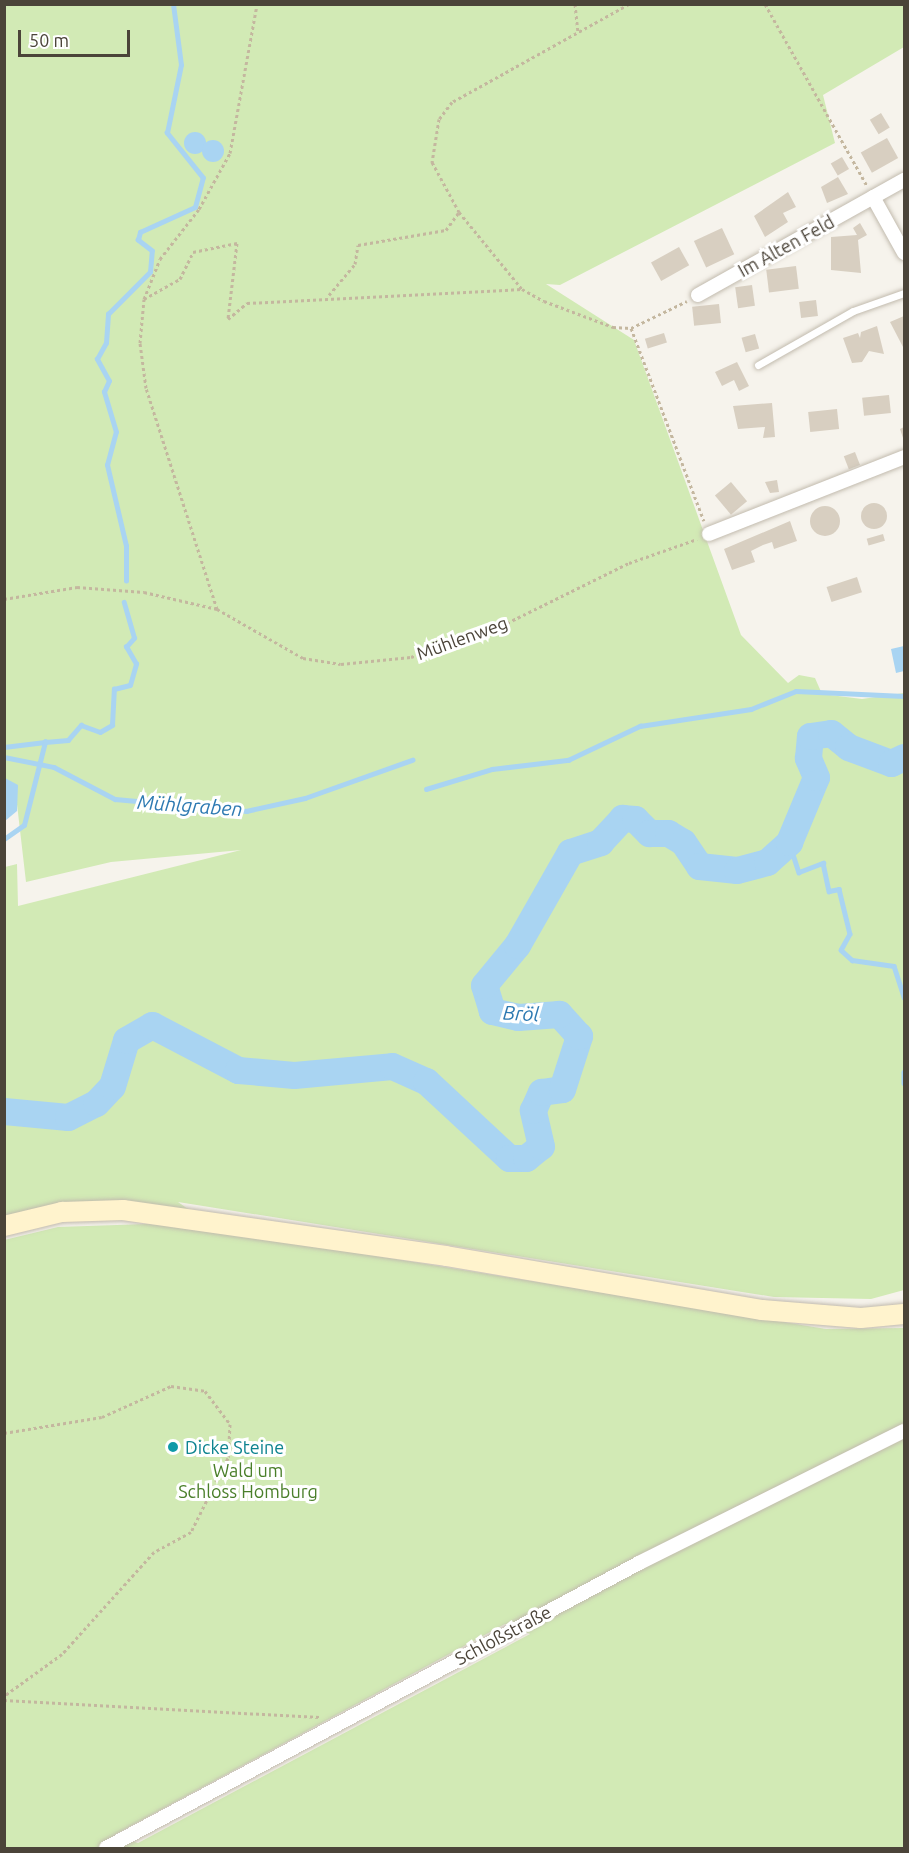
<!DOCTYPE html>
<html>
<head>
<meta charset="utf-8">
<style>
  body { margin:0 }
  #map { position:relative; width:909px; height:1853px; overflow:hidden; background:#f6f3ec; font-family:Ubuntu,sans-serif }
  div>[style] { position:absolute }
  [style*='--x'] { left:calc(var(--x)*1px); top:calc(var(--y)*1px); width:calc(var(--w)*1px); rotate:calc(var(--a)*1deg) }
  .green>* { inset:0; background:#d2eab5 }
  .water>* { inset:0; background:#a9d4f2 }
  .round { border-radius:50% }
  .stream>* { height:4.5px; margin:-2.25px; padding:0 2.25px; transform-origin:2.25px; border-radius:2.25px; background:#a9d4f2 }
  .river>* { height:27px; margin:-13.5px; padding:0 13.5px; transform-origin:13.5px; border-radius:13.5px; background:#a9d4f2 }
  .building>* { inset:0; background:#d8cfc1; transform-origin:0 0 }
  .path>* { height:3px; margin-top:-1.5px; transform-origin:0; background:repeating-linear-gradient(90deg,#c4b79f 0 3px,transparent 0 6px) }
  .roads { filter:drop-shadow(0 0 2px #c2bbae) drop-shadow(0 0 2px #c2bbae) }
  .service>* { height:7px; margin:-3.5px; padding:0 3.5px; transform-origin:3.5px; border-radius:3.5px; background:#fff }
  .minor>* { height:14px; margin:-7px; padding:0 7px; transform-origin:7px; border-radius:7px; background:#fff }
  .secondary>* { height:20px; margin:-10px; padding:0 10px; transform-origin:10px; border-radius:10px; background:#fff3cd }
  .dots>* { width:16px; height:16px; translate:-50% -50%; box-sizing:border-box; border:3px solid #fff; border-radius:50% }
  span { translate:-50% -50%; white-space:nowrap; text-align:center; line-height:1.15; -webkit-text-stroke:6px #fff; paint-order:stroke }
  .street-label { font-size:18px; color:#4b4439 }
  .culture-label { font-size:18px; color:#0d838f }
  .left { translate:0 -50%; text-align:left }
  .park-label { font-size:18px; color:#4a7f2a }
  .water-label { font-size:20px; color:#2e7ab2; font-style:italic }
  .frame { position:absolute; inset:0; border:6px solid #4b4439; pointer-events:none }
  .scale { position:absolute; left:18px; top:30px; width:112px; height:27px; box-sizing:border-box; border:3px solid #4b4439; border-top:0; padding-left:8px; font-size:18px; line-height:21px; white-space:nowrap; color:#4b4439; -webkit-text-stroke:4px #fff; paint-order:stroke }
</style>
</head>
<body>
<div id="map">
  <div class="green">
    <i style="clip-path:polygon(5px 5px,904px 5px,904px 47px,823px 95px,835px 143px,560px 285px,546px 284px,634px 340px,741px 635px,788px 683px,799px 675px,815px 678px,822px 694px,862px 699px,904px 693px,904px 1290px,871px 1299px,774px 1297px,178px 1202px,188px 1209px,123px 1205px,5px 1219px,5px 867px,17px 864px,18px 906px,241px 850px,111px 862px,26px 882px,15px 787px,5px 786px)"></i>
    <i style="clip-path:polygon(evenodd,146px 1224px,198px 1227px,826px 1329px,904px 1328px,904px 1848px,5px 1848px,4px 1240px,58px 1227px,146px 1224px,505px 1624px,530px 1634px,138px 1843px,114px 1835px,505px 1624px)"></i>
  </div>
  <div class="water">
    <i class="round" style="left:184px;top:132px;width:22px;height:22px"></i>
    <i class="round" style="left:202px;top:140px;width:22px;height:22px"></i>
    <i style="clip-path:polygon(904px 646px,904px 671px,896px 673px,891px 649px)"></i>
    <i style="clip-path:polygon(5px 778px,18px 785px,17px 811px,5px 821px)"></i>
  </div>
  <div class="stream">
    <i style="--x:126;--y:581;--w:35;--a:-90"></i>
    <i style="--x:126;--y:546;--w:83;--a:-103.2"></i>
    <i style="--x:107;--y:465;--w:34;--a:-75"></i>
    <i style="--x:116;--y:432;--w:42;--a:-106.7"></i>
    <i style="--x:104;--y:392;--w:12;--a:-66"></i>
    <i style="--x:109;--y:381;--w:25;--a:-119"></i>
    <i style="--x:97;--y:359;--w:18;--a:-61"></i>
    <i style="--x:106;--y:343;--w:29;--a:-86"></i>
    <i style="--x:108;--y:314;--w:59;--a:-45"></i>
    <i style="--x:150;--y:272;--w:21;--a:-85"></i>
    <i style="--x:152;--y:251;--w:18;--a:-142"></i>
    <i style="--x:138;--y:240;--w:8;--a:-76"></i>
    <i style="--x:140;--y:232;--w:60;--a:-24.4"></i>
    <i style="--x:195;--y:207;--w:30;--a:-75"></i>
    <i style="--x:203;--y:178;--w:58;--a:-128.7"></i>
    <i style="--x:167;--y:133;--w:69;--a:-78.4"></i>
    <i style="--x:181;--y:65;--w:62;--a:-97.5"></i>
    <i style="--x:4;--y:747;--w:41;--a:-7"></i>
    <i style="--x:4;--y:757;--w:51;--a:11.3"></i>
    <i style="--x:54;--y:767;--w:69;--a:27.7"></i>
    <i style="--x:115;--y:799;--w:132;--a:5.2"></i>
    <i style="--x:246;--y:811;--w:60;--a:-12.4"></i>
    <i style="--x:305;--y:798;--w:114;--a:-19.6"></i>
    <i style="--x:426;--y:789;--w:69;--a:-16.9"></i>
    <i style="--x:492;--y:769;--w:77;--a:-6.8"></i>
    <i style="--x:568;--y:760;--w:80;--a:-25.3"></i>
    <i style="--x:640;--y:726;--w:112;--a:-8.7"></i>
    <i style="--x:751;--y:709;--w:48;--a:-21.8"></i>
    <i style="--x:796;--y:691;--w:108;--a:2.7"></i>
    <i style="--x:4;--y:839;--w:24;--a:-35"></i>
    <i style="--x:24;--y:825;--w:86;--a:-75.8"></i>
    <i style="--x:45;--y:742;--w:23;--a:-5"></i>
    <i style="--x:68;--y:740;--w:20;--a:-49"></i>
    <i style="--x:81;--y:725;--w:20;--a:20"></i>
    <i style="--x:100;--y:732;--w:14;--a:-30"></i>
    <i style="--x:112;--y:725;--w:36;--a:-87"></i>
    <i style="--x:114;--y:689;--w:16;--a:-14"></i>
    <i style="--x:130;--y:685;--w:22;--a:-74"></i>
    <i style="--x:136;--y:664;--w:20;--a:-120"></i>
    <i style="--x:126;--y:647;--w:12;--a:-48"></i>
    <i style="--x:134;--y:638;--w:37;--a:-106"></i>
    <i style="--x:789;--y:842;--w:32;--a:72"></i>
    <i style="--x:799;--y:872;--w:26;--a:-21"></i>
    <i style="--x:823;--y:863;--w:29;--a:78"></i>
    <i style="--x:829;--y:891;--w:10;--a:-11"></i>
    <i style="--x:839;--y:889;--w:46;--a:76.3"></i>
    <i style="--x:850;--y:934;--w:18;--a:119"></i>
    <i style="--x:841;--y:950;--w:15;--a:42"></i>
    <i style="--x:852;--y:960;--w:42;--a:8.1"></i>
    <i style="--x:894;--y:966;--w:33;--a:72"></i>
    <i style="--x:904;--y:1072;--w:11;--a:90"></i>
  </div>
  <div class="river">
    <i style="--x:4;--y:1111;--w:64;--a:5.4"></i>
    <i style="--x:68;--y:1117;--w:31;--a:-27"></i>
    <i style="--x:96;--y:1103;--w:23;--a:-47"></i>
    <i style="--x:112;--y:1086;--w:48;--a:-73.1"></i>
    <i style="--x:126;--y:1040;--w:30;--a:-30"></i>
    <i style="--x:152;--y:1025;--w:97;--a:27.6"></i>
    <i style="--x:238;--y:1070;--w:56;--a:5.1"></i>
    <i style="--x:294;--y:1075;--w:98;--a:-5.2"></i>
    <i style="--x:392;--y:1066;--w:37;--a:24"></i>
    <i style="--x:426;--y:1081;--w:113;--a:42.9"></i>
    <i style="--x:509;--y:1158;--w:17;--a:0"></i>
    <i style="--x:526;--y:1158;--w:19;--a:-39"></i>
    <i style="--x:541;--y:1146;--w:37;--a:-103"></i>
    <i style="--x:533;--y:1110;--w:20;--a:-66"></i>
    <i style="--x:541;--y:1092;--w:21;--a:-8"></i>
    <i style="--x:562;--y:1089;--w:56;--a:-72.2"></i>
    <i style="--x:579;--y:1036;--w:30;--a:-132"></i>
    <i style="--x:559;--y:1014;--w:41;--a:175.8"></i>
    <i style="--x:518;--y:1017;--w:27;--a:-167"></i>
    <i style="--x:492;--y:1011;--w:27;--a:-107"></i>
    <i style="--x:484;--y:985;--w:52;--a:-50.5"></i>
    <i style="--x:517;--y:945;--w:107;--a:-60.3"></i>
    <i style="--x:570;--y:852;--w:32;--a:-18"></i>
    <i style="--x:600;--y:842;--w:33;--a:-47"></i>
    <i style="--x:622;--y:818;--w:13;--a:4"></i>
    <i style="--x:635;--y:819;--w:20;--a:45"></i>
    <i style="--x:649;--y:833;--w:19;--a:0"></i>
    <i style="--x:668;--y:833;--w:17;--a:31"></i>
    <i style="--x:683;--y:842;--w:29;--a:56"></i>
    <i style="--x:699;--y:866;--w:38;--a:6"></i>
    <i style="--x:737;--y:870;--w:31;--a:-15"></i>
    <i style="--x:767;--y:862;--w:30;--a:-42"></i>
    <i style="--x:789;--y:842;--w:70;--a:-67.4"></i>
    <i style="--x:816;--y:777;--w:21;--a:-113"></i>
    <i style="--x:808;--y:758;--w:22;--a:-85"></i>
    <i style="--x:810;--y:736;--w:21;--a:-8"></i>
    <i style="--x:831;--y:733;--w:22;--a:39"></i>
    <i style="--x:848;--y:747;--w:46;--a:20.4"></i>
    <i style="--x:891;--y:763;--w:14;--a:-25"></i>
  </div>
  <div class="building">
    <i style="left:881px;top:113px;width:17px;height:13px;rotate:59deg"></i>
    <i style="left:887px;top:138px;width:23px;height:30px;rotate:61deg"></i>
    <i style="left:842px;top:157px;width:14px;height:13px;rotate:60deg"></i>
    <i style="clip-path:polygon(838px 177px,848px 194px,827px 203px,821px 187px)"></i>
    <i style="clip-path:polygon(788px 192px,796px 207px,783px 213px,788px 222px,765px 237px,754px 216px)"></i>
    <i style="clip-path:polygon(860px 223px,867px 235px,858px 240px,861px 273px,831px 270px,831px 237px,857px 235px,853px 228px)"></i>
    <i style="left:722px;top:228px;width:29px;height:31px;rotate:65deg"></i>
    <i style="left:679px;top:247px;width:21px;height:32px;rotate:61deg"></i>
    <i style="left:796px;top:266px;width:23px;height:30px;rotate:83deg"></i>
    <i style="left:752px;top:285px;width:21px;height:17px;rotate:82deg"></i>
    <i style="left:816px;top:300px;width:16px;height:17px;rotate:83deg"></i>
    <i style="left:719px;top:304px;width:19px;height:27px;rotate:84deg"></i>
    <i style="clip-path:polygon(904px 316px,904px 347px,903px 347px,890px 322px)"></i>
    <i style="clip-path:polygon(877px 326px,884px 354px,869px 351px,862px 362px,852px 363px,843px 338px,858px 333px,860px 338px,861px 332px)"></i>
    <i style="left:664px;top:333px;width:10px;height:20px;rotate:73deg"></i>
    <i style="left:755px;top:334px;width:15px;height:14px;rotate:74deg"></i>
    <i style="clip-path:polygon(737px 362px,749px 386px,739px 391px,734px 380px,722px 386px,715px 372px)"></i>
    <i style="left:889px;top:395px;width:18px;height:27px;rotate:84deg"></i>
    <i style="clip-path:polygon(772px 403px,775px 437px,763px 438px,765px 427px,738px 429px,733px 406px)"></i>
    <i style="left:837px;top:409px;width:20px;height:29px;rotate:84deg"></i>
    <i style="clip-path:polygon(904px 427px,904px 441px,900px 429px)"></i>
    <i style="left:855px;top:452px;width:14px;height:12px;rotate:69deg"></i>
    <i style="clip-path:polygon(777px 480px,779px 492px,770px 493px,765px 482px)"></i>
    <i style="left:731px;top:482px;width:25px;height:21px;rotate:50deg"></i>
    <i class="round" style="left:861px;top:503px;width:26px;height:26px"></i>
    <i class="round" style="left:810px;top:506px;width:30px;height:30px"></i>
    <i style="clip-path:polygon(790px 521px,797px 541px,774px 549px,772px 542px,763px 545px,751px 551px,755px 562px,732px 570px,724px 549px)"></i>
    <i style="left:883px;top:534px;width:7px;height:17px;rotate:74deg"></i>
    <i style="left:857px;top:577px;width:16px;height:32px;rotate:72deg"></i>
  </div>
  <div class="path">
    <i style="--x:575;--y:4;--w:27;--a:84"></i>
    <i style="--x:629;--y:4;--w:202;--a:151"></i>
    <i style="--x:452;--y:102;--w:21;--a:127"></i>
    <i style="--x:439;--y:119;--w:44;--a:99.2"></i>
    <i style="--x:432;--y:162;--w:57;--a:61.6"></i>
    <i style="--x:459;--y:212;--w:99;--a:50.7"></i>
    <i style="--x:522;--y:289;--w:25;--a:29"></i>
    <i style="--x:544;--y:301;--w:74;--a:20.6"></i>
    <i style="--x:613;--y:327;--w:18;--a:3"></i>
    <i style="--x:631;--y:328;--w:62;--a:-25.7"></i>
    <i style="--x:765;--y:4;--w:209;--a:60.7"></i>
    <i style="--x:329;--y:295;--w:40;--a:-50"></i>
    <i style="--x:355;--y:264;--w:19;--a:-81"></i>
    <i style="--x:358;--y:245;--w:89;--a:-9.7"></i>
    <i style="--x:446;--y:230;--w:22;--a:-54"></i>
    <i style="--x:144;--y:299;--w:41;--a:-29.1"></i>
    <i style="--x:180;--y:279;--w:30;--a:-64"></i>
    <i style="--x:193;--y:252;--w:45;--a:-11.6"></i>
    <i style="--x:237;--y:243;--w:77;--a:96.8"></i>
    <i style="--x:228;--y:319;--w:25;--a:-40"></i>
    <i style="--x:247;--y:303;--w:275;--a:-2.9"></i>
    <i style="--x:631;--y:328;--w:206;--a:69.3"></i>
    <i style="--x:4;--y:599;--w:74;--a:-9.3"></i>
    <i style="--x:77;--y:587;--w:67;--a:4.3"></i>
    <i style="--x:144;--y:592;--w:75;--a:13.1"></i>
    <i style="--x:217;--y:609;--w:99;--a:29.7"></i>
    <i style="--x:303;--y:658;--w:38;--a:9"></i>
    <i style="--x:341;--y:664;--w:70;--a:-5.7"></i>
    <i style="--x:411;--y:657;--w:102;--a:-19.5"></i>
    <i style="--x:507;--y:623;--w:136;--a:-26.2"></i>
    <i style="--x:629;--y:563;--w:72;--a:-19.4"></i>
    <i style="--x:217;--y:609;--w:232;--a:-107.8"></i>
    <i style="--x:146;--y:388;--w:45;--a:-97.6"></i>
    <i style="--x:140;--y:343;--w:44;--a:-84.8"></i>
    <i style="--x:144;--y:299;--w:43;--a:-68.2"></i>
    <i style="--x:160;--y:259;--w:63;--a:-52"></i>
    <i style="--x:199;--y:209;--w:64;--a:-61"></i>
    <i style="--x:230;--y:153;--w:151;--a:-79.7"></i>
    <i style="--x:4;--y:1433;--w:99;--a:-9.3"></i>
    <i style="--x:102;--y:1417;--w:76;--a:-24.2"></i>
    <i style="--x:171;--y:1386;--w:34;--a:8"></i>
    <i style="--x:205;--y:1391;--w:41;--a:52.9"></i>
    <i style="--x:230;--y:1424;--w:34;--a:93"></i>
    <i style="--x:228;--y:1458;--w:83;--a:116.6"></i>
    <i style="--x:191;--y:1532;--w:42;--a:151.6"></i>
    <i style="--x:154;--y:1552;--w:137;--a:132"></i>
    <i style="--x:62;--y:1654;--w:72;--a:144.1"></i>
    <i style="--x:4;--y:1700;--w:316;--a:3.1"></i>
  </div>
  <div class="roads">
    <div class="service">
      <i style="--x:758;--y:365;--w:109;--a:-29.6"></i>
      <i style="--x:853;--y:311;--w:54;--a:-19.4"></i>
    </div>
    <div class="minor">
      <i style="--x:873;--y:197;--w:64;--a:61"></i>
      <i style="--x:698;--y:295;--w:236;--a:-29.2"></i>
      <i style="--x:709;--y:534;--w:210;--a:-21.5"></i>
      <i style="--x:106;--y:1848;--w:604;--a:-28.13"></i>
      <i style="--x:639;--y:1563;--w:296;--a:-26.5"></i>
    </div>
    <div class="secondary">
      <i style="--x:4;--y:1226;--w:60;--a:-13.6"></i>
      <i style="--x:62;--y:1212;--w:61;--a:-1.9"></i>
      <i style="--x:123;--y:1210;--w:326;--a:8.1"></i>
      <i style="--x:446;--y:1256;--w:321;--a:9.7"></i>
      <i style="--x:762;--y:1310;--w:99;--a:4.6"></i>
      <i style="--x:861;--y:1318;--w:43;--a:-5.3"></i>
    </div>
  </div>
  <div class="dots">
    <i style="left:173px;top:1447px;background:#0f9aa8"></i>
  </div>
  <div class="street-label">
    <span style="left:786px;top:246px;rotate:-29deg">Im Alten Feld</span>
    <span style="left:462px;top:638px;rotate:-20deg">Mühlenweg</span>
    <span style="left:503px;top:1635px;rotate:-28deg">Schloßstraße</span>
  </div>
  <div class="culture-label">
    <span class="left" style="left:185px;top:1447px">Dicke Steine</span>
  </div>
  <div class="park-label">
    <span style="left:248px;top:1481px">Wald um<br>Schloss Homburg</span>
  </div>
  <div class="water-label">
    <span style="left:190px;top:805px;rotate:4deg">Mühlgraben</span>
    <span style="left:521px;top:1013px;rotate:3deg">Bröl</span>
  </div>
  <div class="frame"></div>
  <div class="scale">50 m</div>
</div>
</body>
</html>
